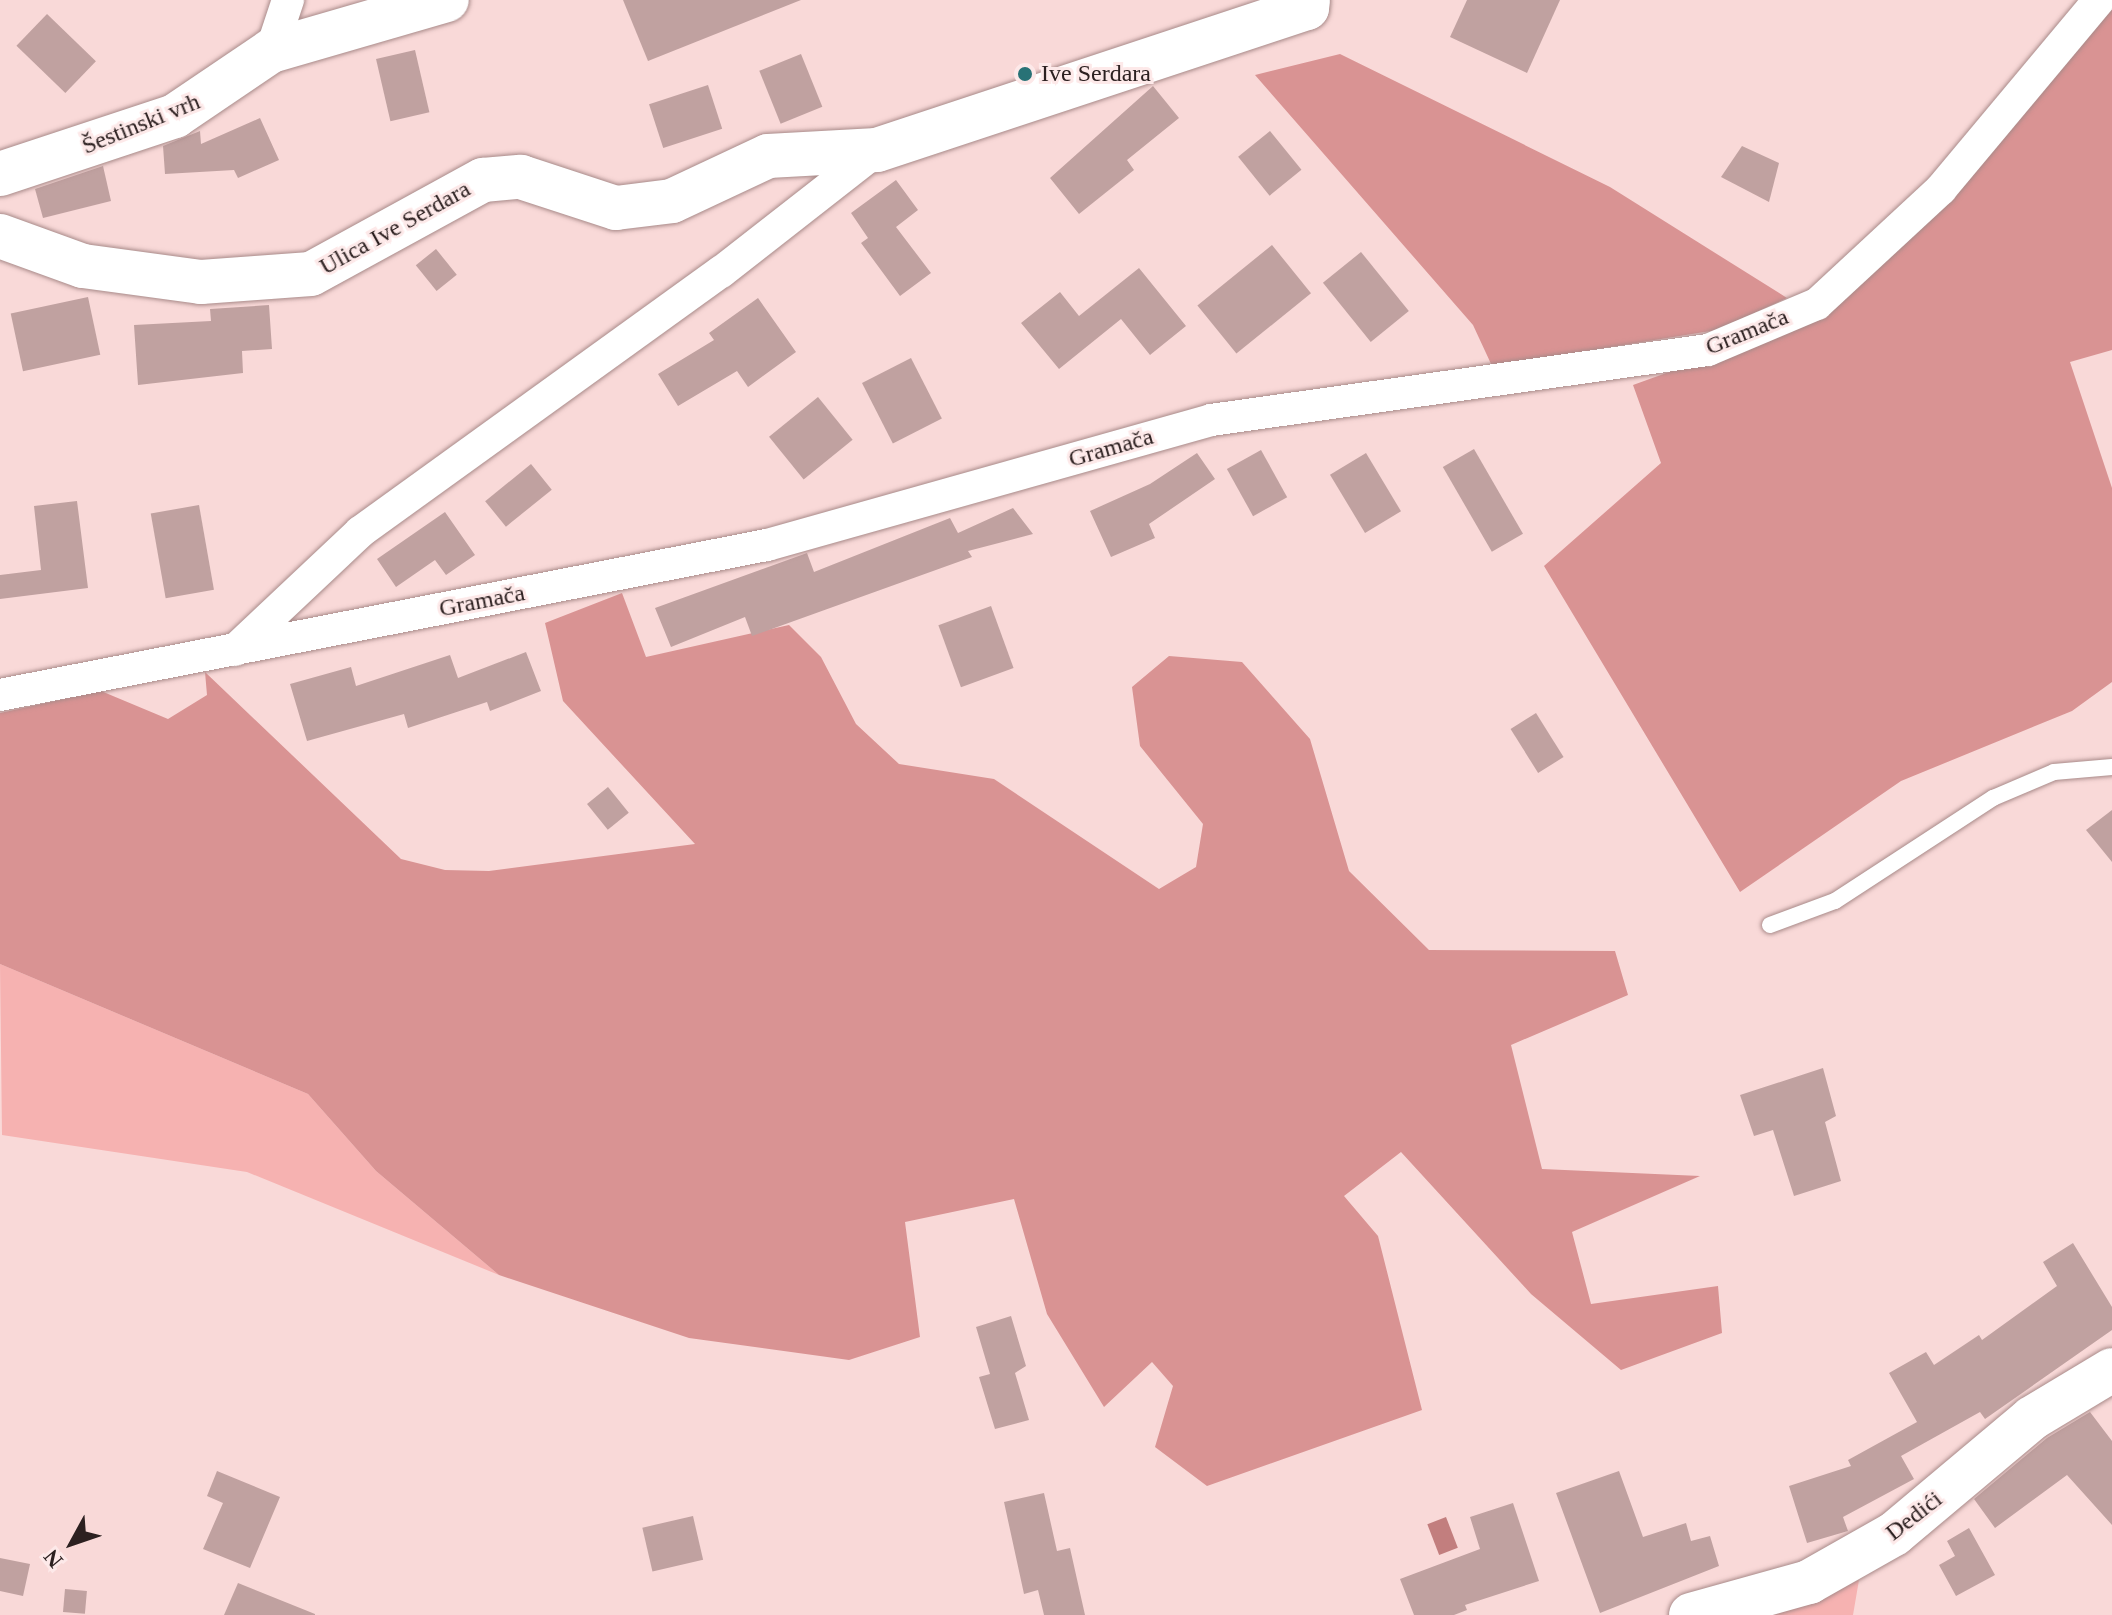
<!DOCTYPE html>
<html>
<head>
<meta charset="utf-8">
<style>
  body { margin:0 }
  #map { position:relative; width:2112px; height:1615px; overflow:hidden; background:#f9d9d8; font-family:"Times New Roman",serif }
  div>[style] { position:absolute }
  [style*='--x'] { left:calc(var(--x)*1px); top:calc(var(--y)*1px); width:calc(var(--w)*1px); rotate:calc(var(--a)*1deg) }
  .green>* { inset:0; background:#f6b2b1 }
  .forest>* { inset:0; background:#d99393 }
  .water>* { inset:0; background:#c27e7e; transform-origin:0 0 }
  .building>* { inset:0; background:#c0a1a0; transform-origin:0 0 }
  .roads { filter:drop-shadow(0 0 2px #a88a89) drop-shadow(0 0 2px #a88a89) }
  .lane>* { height:16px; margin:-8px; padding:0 8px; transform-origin:8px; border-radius:8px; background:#fff }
  .street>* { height:32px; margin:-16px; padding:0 16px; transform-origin:16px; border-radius:16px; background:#fff }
  .secondary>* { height:44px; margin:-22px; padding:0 22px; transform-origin:22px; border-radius:22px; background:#fff }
  .dots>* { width:22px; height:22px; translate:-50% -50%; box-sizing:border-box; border:4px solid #fde9e9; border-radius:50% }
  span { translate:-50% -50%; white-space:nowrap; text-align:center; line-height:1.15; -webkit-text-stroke:6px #fde9e9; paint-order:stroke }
  .poi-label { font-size:24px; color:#2c2020 }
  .left { translate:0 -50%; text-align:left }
  .street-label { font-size:24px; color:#2c2020 }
  .north { position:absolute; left:32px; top:1503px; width:80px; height:80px; -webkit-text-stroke:6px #fde9e9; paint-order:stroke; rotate:230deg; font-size:22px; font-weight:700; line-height:32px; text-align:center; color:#2c2020 }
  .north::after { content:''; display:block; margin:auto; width:28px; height:36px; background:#2c2020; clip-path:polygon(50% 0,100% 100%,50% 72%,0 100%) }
</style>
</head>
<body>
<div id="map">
  <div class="green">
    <i style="clip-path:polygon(0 964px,308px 1094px,376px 1171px,499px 1275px,247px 1172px,2px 1135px)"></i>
    <i style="clip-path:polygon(1859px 1580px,1853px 1615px,1752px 1615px,1811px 1600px)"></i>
  </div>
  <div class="forest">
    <i style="clip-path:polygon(2112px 9px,2112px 350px,2070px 362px,2112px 488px,2112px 682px,2072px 711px,1901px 781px,1740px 892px,1544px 566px,1661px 463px,1633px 385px,1819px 318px,1964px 186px)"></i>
    <i style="clip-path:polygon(1340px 54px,1610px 187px,1787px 298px,1717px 330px,1492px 366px,1473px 325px,1255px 75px)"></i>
    <i style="clip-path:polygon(622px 593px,646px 657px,789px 625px,821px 657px,856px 724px,899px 764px,994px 779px,1159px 889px,1196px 867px,1203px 824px,1140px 746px,1132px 687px,1169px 656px,1242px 662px,1310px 739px,1349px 871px,1429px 950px,1615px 951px,1628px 995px,1511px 1045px,1542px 1169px,1700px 1176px,1572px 1232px,1591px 1304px,1718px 1286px,1722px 1333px,1621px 1370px,1531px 1294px,1401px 1152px,1344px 1196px,1378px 1236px,1422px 1410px,1207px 1486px,1155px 1447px,1173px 1386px,1152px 1362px,1104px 1407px,1047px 1314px,1014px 1199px,905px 1222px,920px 1337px,849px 1360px,689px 1338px,499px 1275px,376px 1171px,308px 1094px,0 964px,0 713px,101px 691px,168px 719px,207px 695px,205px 672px,401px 859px,445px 870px,489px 871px,695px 844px,563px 701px,545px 623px)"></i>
  </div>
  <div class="water">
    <i style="left:1446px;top:1517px;width:33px;height:20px;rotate:69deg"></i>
  </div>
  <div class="building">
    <i style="clip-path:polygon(623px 0,801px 0,648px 61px)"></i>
    <i style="clip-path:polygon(1467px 0,1560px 0,1527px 73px,1450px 37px)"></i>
    <i style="left:47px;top:14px;width:68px;height:44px;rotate:44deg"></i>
    <i style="left:415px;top:50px;width:64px;height:40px;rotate:77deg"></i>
    <i style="left:801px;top:54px;width:57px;height:45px;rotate:68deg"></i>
    <i style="left:708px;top:85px;width:46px;height:62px;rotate:72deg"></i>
    <i style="clip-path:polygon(1153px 86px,1179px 118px,1127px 160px,1134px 170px,1079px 214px,1050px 178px)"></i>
    <i style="clip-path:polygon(260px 118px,279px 160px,238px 178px,234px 170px,165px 174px,163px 146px,200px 131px,201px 144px)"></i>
    <i style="left:1270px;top:131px;width:50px;height:41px;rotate:51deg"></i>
    <i style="clip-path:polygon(1742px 146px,1779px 163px,1769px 202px,1721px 177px)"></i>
    <i style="clip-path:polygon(103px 166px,111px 201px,43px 218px,35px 189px)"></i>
    <i style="clip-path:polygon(896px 180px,918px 210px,896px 227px,931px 273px,900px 296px,861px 243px,868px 238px,851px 213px)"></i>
    <i style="left:1272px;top:245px;width:62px;height:96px;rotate:51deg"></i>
    <i style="left:436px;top:249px;width:33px;height:26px;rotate:51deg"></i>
    <i style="left:1361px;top:252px;width:76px;height:49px;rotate:51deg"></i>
    <i style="clip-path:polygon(1139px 268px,1186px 326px,1150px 355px,1121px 319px,1059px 369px,1021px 323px,1060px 292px,1079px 316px)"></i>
    <i style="left:88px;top:297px;width:59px;height:79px;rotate:78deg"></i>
    <i style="clip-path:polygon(758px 298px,796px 352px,748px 387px,737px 371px,678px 406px,658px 374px,714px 340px,709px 333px)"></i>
    <i style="clip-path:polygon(269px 305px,272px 349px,242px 351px,243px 373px,138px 385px,134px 325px,211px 321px,210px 309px)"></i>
    <i style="left:911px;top:358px;width:68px;height:55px;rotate:63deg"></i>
    <i style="left:818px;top:397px;width:55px;height:63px;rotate:51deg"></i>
    <i style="left:1474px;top:449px;width:98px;height:36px;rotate:60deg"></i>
    <i style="left:1261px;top:450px;width:54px;height:39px;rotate:61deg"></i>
    <i style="clip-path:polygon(1197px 453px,1215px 479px,1149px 524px,1155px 538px,1111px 557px,1090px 511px,1150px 484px)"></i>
    <i style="left:1366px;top:453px;width:68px;height:42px;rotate:59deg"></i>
    <i style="left:531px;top:464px;width:33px;height:59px;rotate:51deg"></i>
    <i style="clip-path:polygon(77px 501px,88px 588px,0 599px,0 575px,41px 570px,34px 506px)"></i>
    <i style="left:199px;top:505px;width:86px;height:49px;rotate:80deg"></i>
    <i style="clip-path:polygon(1013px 508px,1033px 534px,968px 551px,972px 557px,752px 636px,745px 617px,671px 647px,655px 608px,807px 553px,814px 572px,950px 518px,958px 533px)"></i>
    <i style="clip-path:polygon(445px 512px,475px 555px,446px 575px,435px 560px,396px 587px,377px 559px)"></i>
    <i style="left:991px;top:606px;width:66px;height:56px;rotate:70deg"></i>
    <i style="clip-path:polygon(526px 652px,541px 691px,490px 711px,487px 702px,408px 728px,404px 714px,307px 741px,290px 684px,351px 667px,356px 686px,450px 655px,458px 678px)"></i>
    <i style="left:1536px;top:713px;width:52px;height:30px;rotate:58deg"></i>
    <i style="left:608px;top:787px;width:33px;height:27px;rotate:51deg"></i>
    <i style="clip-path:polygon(2112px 810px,2112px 862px,2086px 830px)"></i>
    <i style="clip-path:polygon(1823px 1068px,1836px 1116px,1825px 1122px,1841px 1181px,1794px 1196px,1773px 1130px,1754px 1136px,1740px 1095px)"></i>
    <i style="clip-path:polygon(2073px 1243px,2112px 1307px,2112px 1330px,1985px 1419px,1980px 1412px,1901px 1456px,1914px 1479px,1843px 1517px,1848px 1531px,1807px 1543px,1789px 1486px,1851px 1466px,1848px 1460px,1917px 1422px,1889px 1373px,1926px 1352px,1934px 1365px,1979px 1335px,1982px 1340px,2057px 1286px,2043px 1262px)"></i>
    <i style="clip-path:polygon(1011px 1316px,1026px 1366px,1015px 1373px,1029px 1420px,995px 1429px,979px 1377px,990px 1374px,976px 1327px)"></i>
    <i style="clip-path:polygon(2090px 1412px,2112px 1441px,2112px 1525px,2067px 1475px,1995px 1528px,1974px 1499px,2047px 1438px)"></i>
    <i style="clip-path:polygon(217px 1471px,280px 1497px,250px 1568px,203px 1549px,223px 1503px,207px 1496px)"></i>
    <i style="clip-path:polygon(1619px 1471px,1643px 1537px,1686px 1523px,1691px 1541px,1710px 1536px,1719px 1566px,1600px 1613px,1556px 1493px)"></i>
    <i style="clip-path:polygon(1044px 1493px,1057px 1551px,1070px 1548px,1085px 1615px,1044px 1615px,1038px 1590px,1024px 1594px,1004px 1502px)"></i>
    <i style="clip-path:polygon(1513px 1503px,1539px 1581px,1465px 1605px,1467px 1610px,1454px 1615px,1414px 1615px,1400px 1579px,1480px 1549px,1470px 1517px)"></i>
    <i style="left:693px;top:1516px;width:45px;height:52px;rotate:77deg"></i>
    <i style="clip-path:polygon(1969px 1528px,1995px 1575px,1956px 1596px,1939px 1565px,1955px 1556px,1947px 1541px)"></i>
    <i style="clip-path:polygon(0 1558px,30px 1564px,23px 1596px,0 1591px)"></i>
    <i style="clip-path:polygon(238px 1583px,315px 1614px,315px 1615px,224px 1615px)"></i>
    <i style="left:65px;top:1589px;width:22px;height:23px;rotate:5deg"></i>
  </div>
  <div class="roads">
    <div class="lane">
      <i style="--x:1770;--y:925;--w:69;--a:-20.3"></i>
      <i style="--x:1835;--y:901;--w:189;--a:-33.1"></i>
      <i style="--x:1993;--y:798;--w:66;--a:-23.1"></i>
      <i style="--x:2054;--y:772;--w:58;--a:-4.9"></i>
    </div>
    <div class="street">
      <i style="--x:271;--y:51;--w:54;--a:-71.6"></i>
      <i style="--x:235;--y:650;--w:172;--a:-43.3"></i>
      <i style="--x:360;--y:532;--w:445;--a:-35.8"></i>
      <i style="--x:721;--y:272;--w:198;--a:-38"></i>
      <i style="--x:0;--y:695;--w:782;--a:-11.07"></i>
      <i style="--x:767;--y:545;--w:461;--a:-15.7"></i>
      <i style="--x:1211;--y:420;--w:502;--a:-8.02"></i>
      <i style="--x:1708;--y:350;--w:118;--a:-22.9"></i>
      <i style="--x:1817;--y:304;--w:169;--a:-42.8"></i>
      <i style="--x:1941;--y:189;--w:246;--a:-50.1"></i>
    </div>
    <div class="secondary">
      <i style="--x:0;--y:174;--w:184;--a:-18.3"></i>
      <i style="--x:175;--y:116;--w:116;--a:-34.1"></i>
      <i style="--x:271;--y:51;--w:183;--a:-16.2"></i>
      <i style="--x:0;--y:236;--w:88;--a:19.9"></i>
      <i style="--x:83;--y:266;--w:119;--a:7.7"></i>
      <i style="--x:201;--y:282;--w:110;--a:-4.2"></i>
      <i style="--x:311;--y:274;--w:196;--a:-28.7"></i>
      <i style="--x:483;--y:180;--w:38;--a:-5"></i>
      <i style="--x:521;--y:177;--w:100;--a:18.1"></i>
      <i style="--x:616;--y:208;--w:56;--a:-7.1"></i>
      <i style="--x:672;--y:201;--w:106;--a:-25.1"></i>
      <i style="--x:768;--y:156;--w:109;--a:-3.2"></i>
      <i style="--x:877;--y:150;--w:453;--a:-18.3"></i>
      <i style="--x:1307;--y:8;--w:8;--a:-83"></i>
      <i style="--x:1691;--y:1615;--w:123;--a:-15.6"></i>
      <i style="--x:1809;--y:1582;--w:98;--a:-29.5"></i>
      <i style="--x:1894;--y:1534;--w:180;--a:-40"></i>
      <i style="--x:2032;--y:1418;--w:93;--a:-31"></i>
    </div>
  </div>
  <div class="dots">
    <i style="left:1025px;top:74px;background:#287276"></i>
  </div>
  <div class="poi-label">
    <span class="left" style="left:1041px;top:74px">Ive Serdara</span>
  </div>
  <div class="street-label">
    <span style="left:141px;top:124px;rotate:-22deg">Šestinski vrh</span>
    <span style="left:395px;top:228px;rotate:-29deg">Ulica Ive Serdara</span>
    <span style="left:1747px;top:332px;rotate:-22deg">Gramača</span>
    <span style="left:1111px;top:448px;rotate:-16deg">Gramača</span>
    <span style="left:482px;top:601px;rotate:-11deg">Gramača</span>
    <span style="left:1914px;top:1516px;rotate:-38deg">Dedići</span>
  </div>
  <div class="north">N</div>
</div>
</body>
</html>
